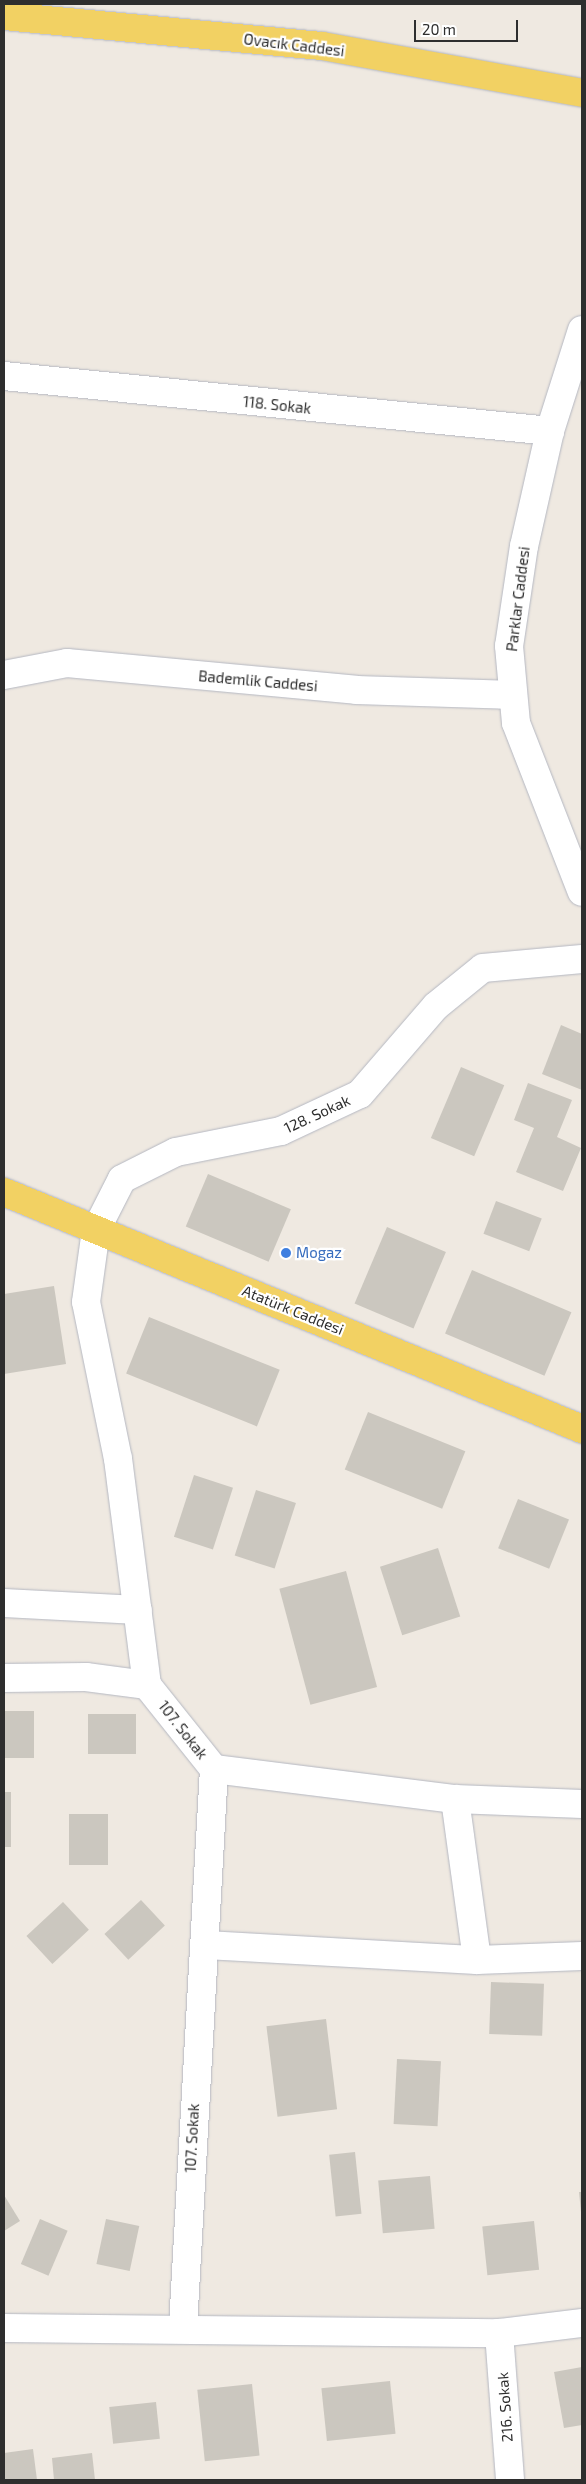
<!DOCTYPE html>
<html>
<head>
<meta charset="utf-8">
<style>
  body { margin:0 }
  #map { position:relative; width:586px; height:2484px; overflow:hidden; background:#efe9e1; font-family:"Exo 2",sans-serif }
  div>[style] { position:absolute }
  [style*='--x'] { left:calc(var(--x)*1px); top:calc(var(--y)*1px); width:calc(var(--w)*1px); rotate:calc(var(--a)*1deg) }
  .building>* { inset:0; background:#cbc7bf; transform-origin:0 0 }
  .roads { filter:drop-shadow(0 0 1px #b4b7c1) drop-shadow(0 0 1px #b4b7c1) }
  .minor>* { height:28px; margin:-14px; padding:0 14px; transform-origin:14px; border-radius:14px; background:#fff }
  .major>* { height:28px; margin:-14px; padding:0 14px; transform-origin:14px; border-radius:14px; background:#f2d163 }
  .dots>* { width:14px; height:14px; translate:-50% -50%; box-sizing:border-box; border:2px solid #fff; border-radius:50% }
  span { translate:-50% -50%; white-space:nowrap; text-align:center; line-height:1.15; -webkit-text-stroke:4.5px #fff; paint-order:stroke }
  .street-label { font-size:15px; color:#2e2e2e }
  .shop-label { font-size:15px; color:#366cbe }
  .left { translate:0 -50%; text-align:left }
  .frame { position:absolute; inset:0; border:5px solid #2e2e2e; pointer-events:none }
  .scale { position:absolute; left:414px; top:20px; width:104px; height:22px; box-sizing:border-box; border:2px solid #2e2e2e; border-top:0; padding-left:6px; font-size:15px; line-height:18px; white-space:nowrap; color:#2e2e2e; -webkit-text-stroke:4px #fff; paint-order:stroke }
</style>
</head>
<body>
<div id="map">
  <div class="building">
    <i style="clip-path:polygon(561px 1025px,582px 1034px,582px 1090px,542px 1074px)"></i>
    <i style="left:461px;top:1067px;width:47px;height:77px;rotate:23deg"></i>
    <i style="clip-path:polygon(528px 1083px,572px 1100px,557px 1137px,581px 1148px,563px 1191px,516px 1172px,534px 1128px,514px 1120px)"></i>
    <i style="left:208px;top:1174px;width:90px;height:57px;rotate:23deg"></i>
    <i style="left:496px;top:1201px;width:49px;height:35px;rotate:21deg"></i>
    <i style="left:387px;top:1227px;width:64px;height:83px;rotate:23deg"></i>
    <i style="left:472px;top:1270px;width:108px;height:69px;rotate:23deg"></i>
    <i style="clip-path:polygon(54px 1286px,66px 1364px,4px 1374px,4px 1294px)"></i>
    <i style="left:149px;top:1317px;width:141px;height:61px;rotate:22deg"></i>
    <i style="left:368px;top:1412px;width:105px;height:62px;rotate:22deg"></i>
    <i style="left:194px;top:1475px;width:41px;height:65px;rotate:18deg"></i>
    <i style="left:256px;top:1490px;width:42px;height:69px;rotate:18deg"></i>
    <i style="left:518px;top:1499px;width:55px;height:53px;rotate:22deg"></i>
    <i style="left:438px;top:1548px;width:72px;height:61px;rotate:72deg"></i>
    <i style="left:346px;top:1571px;width:120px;height:69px;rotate:75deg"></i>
    <i style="left:4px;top:1711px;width:30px;height:47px"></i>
    <i style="left:88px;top:1714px;width:48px;height:40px"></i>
    <i style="left:4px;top:1792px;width:7px;height:55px"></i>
    <i style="left:69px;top:1814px;width:39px;height:51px"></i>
    <i style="left:141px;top:1900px;width:35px;height:50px;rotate:47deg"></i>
    <i style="left:63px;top:1902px;width:38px;height:50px;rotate:47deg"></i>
    <i style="left:491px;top:1982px;width:53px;height:52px;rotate:2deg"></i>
    <i style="left:326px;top:2019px;width:91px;height:60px;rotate:83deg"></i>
    <i style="left:397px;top:2059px;width:44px;height:65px;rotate:3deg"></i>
    <i style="left:355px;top:2152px;width:62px;height:26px;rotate:84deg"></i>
    <i style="left:430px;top:2176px;width:53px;height:52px;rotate:85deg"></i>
    <i style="clip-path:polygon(579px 2192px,582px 2192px,582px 2212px,581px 2212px)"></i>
    <i style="clip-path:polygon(4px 2195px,20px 2221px,4px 2231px)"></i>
    <i style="left:40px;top:2219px;width:30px;height:49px;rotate:23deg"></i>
    <i style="left:106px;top:2219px;width:34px;height:46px;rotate:12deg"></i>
    <i style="left:534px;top:2221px;width:49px;height:52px;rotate:84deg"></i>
    <i style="clip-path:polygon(582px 2367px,582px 2425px,564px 2428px,554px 2372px)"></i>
    <i style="left:390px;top:2381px;width:53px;height:69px;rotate:84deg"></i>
    <i style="left:252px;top:2384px;width:72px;height:55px;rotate:84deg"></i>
    <i style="left:156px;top:2402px;width:37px;height:47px;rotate:84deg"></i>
    <i style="clip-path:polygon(33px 2449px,37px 2480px,4px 2480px,4px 2453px)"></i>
    <i style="clip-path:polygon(92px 2453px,95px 2480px,54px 2480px,52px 2458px)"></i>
  </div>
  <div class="roads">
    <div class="minor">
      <i style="--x:582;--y:330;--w:106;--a:107.6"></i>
      <i style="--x:550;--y:431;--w:118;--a:102.7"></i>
      <i style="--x:524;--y:546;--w:101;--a:98.5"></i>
      <i style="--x:509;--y:646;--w:77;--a:84.8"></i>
      <i style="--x:516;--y:723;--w:181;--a:68.7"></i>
      <i style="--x:4;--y:376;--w:549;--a:5.75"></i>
      <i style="--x:4;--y:675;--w:64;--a:-10.8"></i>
      <i style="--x:67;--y:663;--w:290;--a:5.3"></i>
      <i style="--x:356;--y:690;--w:157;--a:1.8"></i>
      <i style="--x:4;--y:1603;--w:134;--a:3"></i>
      <i style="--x:4;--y:1678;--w:82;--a:-0.7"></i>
      <i style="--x:86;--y:1677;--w:62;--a:7.5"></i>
      <i style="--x:214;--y:1769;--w:243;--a:7.1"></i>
      <i style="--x:455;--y:1799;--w:127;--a:2.3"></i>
      <i style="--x:455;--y:1799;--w:162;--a:82.2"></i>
      <i style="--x:206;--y:1945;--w:271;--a:3.2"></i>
      <i style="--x:477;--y:1960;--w:105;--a:-2.2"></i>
      <i style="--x:183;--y:2327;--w:559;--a:-86.82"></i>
      <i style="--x:214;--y:1769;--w:107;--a:-128.6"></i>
      <i style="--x:147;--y:1685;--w:228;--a:-97.3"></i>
      <i style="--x:118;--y:1459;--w:160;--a:-101.5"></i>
      <i style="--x:86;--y:1302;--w:73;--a:-82.1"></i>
      <i style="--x:96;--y:1230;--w:57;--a:-63"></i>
      <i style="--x:122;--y:1179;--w:60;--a:-26.6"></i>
      <i style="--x:176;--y:1152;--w:107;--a:-11.3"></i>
      <i style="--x:281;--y:1131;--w:87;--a:-25.1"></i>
      <i style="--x:360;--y:1094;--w:116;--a:-49.2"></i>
      <i style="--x:436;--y:1006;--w:60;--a:-39"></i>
      <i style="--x:483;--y:968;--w:99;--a:-5.2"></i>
      <i style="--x:4;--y:2328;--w:495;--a:0.6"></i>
      <i style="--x:499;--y:2333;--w:84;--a:-6.9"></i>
      <i style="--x:499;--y:2333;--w:147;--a:85.7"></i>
    </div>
    <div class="major">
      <i style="--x:4;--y:16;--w:319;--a:5.4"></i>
      <i style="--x:322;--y:46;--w:264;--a:10.2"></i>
      <i style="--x:4;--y:1192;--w:625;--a:22.3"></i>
    </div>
  </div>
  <div class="dots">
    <i style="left:286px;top:1253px;background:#3f7fe0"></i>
  </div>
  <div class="street-label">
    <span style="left:294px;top:45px;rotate:7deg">Ovacık Caddesi</span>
    <span style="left:277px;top:405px;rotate:6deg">118. Sokak</span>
    <span style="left:518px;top:599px;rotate:-83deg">Parklar Caddesi</span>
    <span style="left:258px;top:681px;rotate:5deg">Bademlik Caddesi</span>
    <span style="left:317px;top:1114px;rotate:-25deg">128. Sokak</span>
    <span style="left:293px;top:1310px;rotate:22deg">Atatürk Caddesi</span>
    <span style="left:183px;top:1730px;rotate:52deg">107. Sokak</span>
    <span style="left:192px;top:2138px;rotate:-87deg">107. Sokak</span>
    <span style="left:505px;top:2407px;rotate:-94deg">216. Sokak</span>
  </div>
  <div class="shop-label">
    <span class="left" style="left:296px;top:1253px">Mogaz</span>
  </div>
  <div class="frame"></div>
  <div class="scale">20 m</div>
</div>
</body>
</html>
